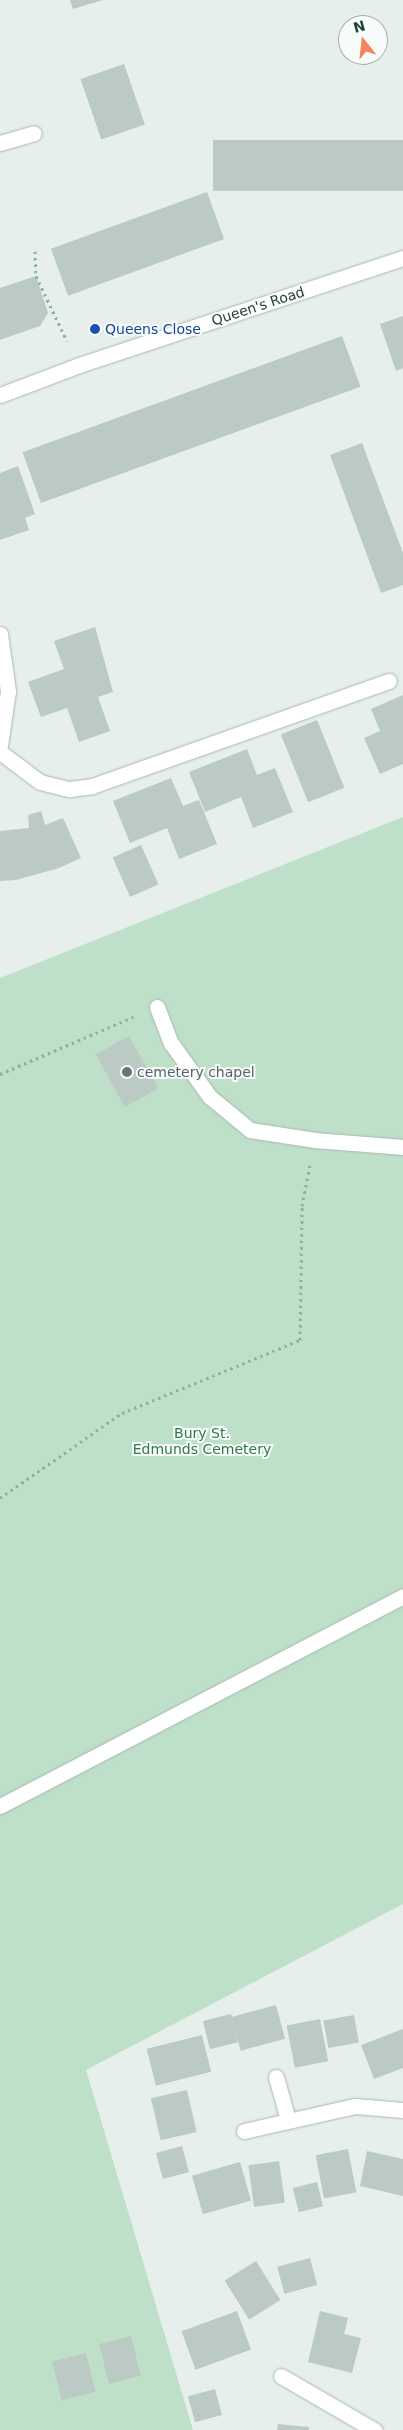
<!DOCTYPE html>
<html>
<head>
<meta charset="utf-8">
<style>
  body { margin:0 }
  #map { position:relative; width:403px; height:2430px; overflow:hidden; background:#e6efeb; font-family:"DejaVu Sans",sans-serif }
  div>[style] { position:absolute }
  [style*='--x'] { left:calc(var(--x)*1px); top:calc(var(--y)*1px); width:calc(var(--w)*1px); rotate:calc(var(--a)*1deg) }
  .green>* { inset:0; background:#bfe0c8 }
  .building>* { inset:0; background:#bbcac4; transform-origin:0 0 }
  .path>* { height:3px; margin-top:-1.5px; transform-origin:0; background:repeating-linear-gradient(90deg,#86b3a5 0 2.5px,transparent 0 6.5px) }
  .roads { filter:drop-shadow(0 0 1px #a8b8b2) drop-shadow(0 0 1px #a8b8b2) }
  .minor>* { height:15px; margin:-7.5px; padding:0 7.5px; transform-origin:7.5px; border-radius:7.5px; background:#fff }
  .dots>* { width:14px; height:14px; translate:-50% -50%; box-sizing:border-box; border:2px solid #f7fbf9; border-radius:50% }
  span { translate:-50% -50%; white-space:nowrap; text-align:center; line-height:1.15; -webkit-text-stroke:4px #f7fbf9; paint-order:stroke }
  .street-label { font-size:14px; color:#24423a }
  .transit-label { font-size:14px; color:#164399 }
  .left { translate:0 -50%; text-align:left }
  .worship-label { font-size:14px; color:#5b616d }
  .park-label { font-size:14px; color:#2d7a4b }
  .north { position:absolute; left:338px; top:15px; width:50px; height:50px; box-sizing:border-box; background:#f7fbf9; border:1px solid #a3b1ad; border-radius:50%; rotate:344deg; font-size:14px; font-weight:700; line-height:20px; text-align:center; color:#24423a }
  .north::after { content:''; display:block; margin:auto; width:18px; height:22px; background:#f4845f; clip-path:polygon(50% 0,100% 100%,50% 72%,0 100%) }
</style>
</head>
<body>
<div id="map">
  <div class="green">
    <i style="clip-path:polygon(403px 817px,403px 1904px,86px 2070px,193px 2430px,0 2430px,0 978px)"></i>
  </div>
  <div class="building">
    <i style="clip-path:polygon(70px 0,103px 0,73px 9px)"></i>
    <i style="left:124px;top:64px;width:64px;height:46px;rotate:71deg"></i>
    <i style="left:403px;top:140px;width:51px;height:190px;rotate:90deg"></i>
    <i style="left:207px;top:192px;width:50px;height:166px;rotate:70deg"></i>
    <i style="clip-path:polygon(36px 276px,48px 313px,40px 326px,0 340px,0 288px)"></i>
    <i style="clip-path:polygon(403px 316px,403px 368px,396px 371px,380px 324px)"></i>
    <i style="left:342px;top:336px;width:54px;height:340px;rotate:70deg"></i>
    <i style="clip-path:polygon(362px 443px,403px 553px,403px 585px,381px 593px,330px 455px)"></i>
    <i style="clip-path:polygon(18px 466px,35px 514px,25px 518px,29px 530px,0 540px,0 473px)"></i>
    <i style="clip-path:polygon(95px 627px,113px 692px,98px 697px,110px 731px,79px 742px,67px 708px,41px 717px,28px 682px,64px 669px,54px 641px)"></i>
    <i style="clip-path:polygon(403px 695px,403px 764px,380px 774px,364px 738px,380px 731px,371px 709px)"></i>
    <i style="left:317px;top:720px;width:73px;height:39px;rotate:68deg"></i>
    <i style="clip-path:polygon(247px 749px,257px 775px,275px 768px,293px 812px,253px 828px,241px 797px,205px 812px,189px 772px)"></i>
    <i style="clip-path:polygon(171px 778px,183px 806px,199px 800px,217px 844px,179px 859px,167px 828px,130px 843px,113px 801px)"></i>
    <i style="clip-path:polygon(41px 811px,45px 825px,63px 818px,81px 858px,59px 868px,16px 880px,0 881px,0 831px,29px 828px,28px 815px)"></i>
    <i style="left:141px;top:845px;width:43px;height:31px;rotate:66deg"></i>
    <i style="left:129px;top:1036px;width:60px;height:38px;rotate:61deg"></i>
    <i style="left:276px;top:2005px;width:35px;height:46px;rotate:75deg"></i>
    <i style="left:231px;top:2014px;width:29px;height:29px;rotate:76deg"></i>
    <i style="left:354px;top:2015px;width:28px;height:31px;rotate:80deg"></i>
    <i style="left:320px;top:2019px;width:43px;height:34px;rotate:79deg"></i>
    <i style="clip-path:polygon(403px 2029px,403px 2068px,374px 2079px,361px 2045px)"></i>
    <i style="left:202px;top:2035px;width:38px;height:57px;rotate:76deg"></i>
    <i style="left:187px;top:2090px;width:43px;height:37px;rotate:77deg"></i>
    <i style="left:182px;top:2146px;width:27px;height:27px;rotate:75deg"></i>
    <i style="left:348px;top:2149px;width:44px;height:33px;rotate:79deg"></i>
    <i style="clip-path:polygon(367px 2151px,403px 2159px,403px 2196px,360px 2186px)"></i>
    <i style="left:279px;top:2161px;width:42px;height:31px;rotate:82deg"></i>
    <i style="left:240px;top:2162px;width:40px;height:50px;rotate:74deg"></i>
    <i style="left:317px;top:2182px;width:25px;height:25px;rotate:76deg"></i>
    <i style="left:310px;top:2258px;width:28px;height:34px;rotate:75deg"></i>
    <i style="left:256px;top:2261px;width:46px;height:37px;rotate:58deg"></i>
    <i style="left:237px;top:2311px;width:41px;height:59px;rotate:70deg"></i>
    <i style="clip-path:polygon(320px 2311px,348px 2318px,344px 2334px,361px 2338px,352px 2373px,308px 2362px)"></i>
    <i style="left:131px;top:2336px;width:41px;height:33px;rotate:76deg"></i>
    <i style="left:86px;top:2353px;width:40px;height:35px;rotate:76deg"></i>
    <i style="left:215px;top:2389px;width:27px;height:28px;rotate:75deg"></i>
    <i style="clip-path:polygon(278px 2424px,309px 2427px,309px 2430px,277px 2430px)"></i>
  </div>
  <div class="path">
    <i style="--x:35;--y:251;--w:25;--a:88"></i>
    <i style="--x:36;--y:276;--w:72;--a:64.5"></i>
    <i style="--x:0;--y:1074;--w:145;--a:-23.2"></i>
    <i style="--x:0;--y:1498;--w:149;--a:-34.9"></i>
    <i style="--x:122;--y:1413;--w:192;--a:-22.3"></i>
    <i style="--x:300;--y:1340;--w:134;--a:-89.1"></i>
    <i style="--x:302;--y:1206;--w:42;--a:-79"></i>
  </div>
  <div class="roads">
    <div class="minor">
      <i style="--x:0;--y:143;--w:35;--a:-16"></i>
      <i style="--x:0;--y:395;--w:85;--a:-20.8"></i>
      <i style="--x:79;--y:365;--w:341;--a:-18.3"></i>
      <i style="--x:0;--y:634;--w:58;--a:82"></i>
      <i style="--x:8;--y:691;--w:55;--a:98.4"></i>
      <i style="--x:0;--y:752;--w:50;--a:36.9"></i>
      <i style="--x:40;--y:782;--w:30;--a:14"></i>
      <i style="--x:69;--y:789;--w:23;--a:-7"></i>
      <i style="--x:92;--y:786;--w:315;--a:-19.5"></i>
      <i style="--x:157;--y:1007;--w:39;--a:69"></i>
      <i style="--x:171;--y:1043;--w:67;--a:54.2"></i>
      <i style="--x:210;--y:1097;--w:52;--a:39.5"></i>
      <i style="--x:250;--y:1130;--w:66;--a:8.7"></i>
      <i style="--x:315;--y:1140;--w:88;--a:4.5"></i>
      <i style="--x:0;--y:1806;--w:454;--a:-27.5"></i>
      <i style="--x:276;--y:2077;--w:45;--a:74.4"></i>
      <i style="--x:244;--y:2131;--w:114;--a:-12.7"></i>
      <i style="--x:355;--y:2106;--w:48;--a:4.8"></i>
      <i style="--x:281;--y:2376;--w:108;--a:30.1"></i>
    </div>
  </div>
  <div class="dots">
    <i style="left:95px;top:329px;background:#1a4fb4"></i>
    <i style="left:127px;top:1072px;background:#6b7280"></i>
  </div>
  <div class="street-label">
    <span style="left:258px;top:306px;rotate:-18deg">Queen's Road</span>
  </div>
  <div class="transit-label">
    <span class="left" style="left:105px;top:329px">Queens Close</span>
  </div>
  <div class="worship-label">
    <span class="left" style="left:137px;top:1072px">cemetery chapel</span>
  </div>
  <div class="park-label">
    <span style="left:202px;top:1441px">Bury St.<br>Edmunds Cemetery</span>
  </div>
  <div class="north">N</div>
</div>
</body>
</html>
